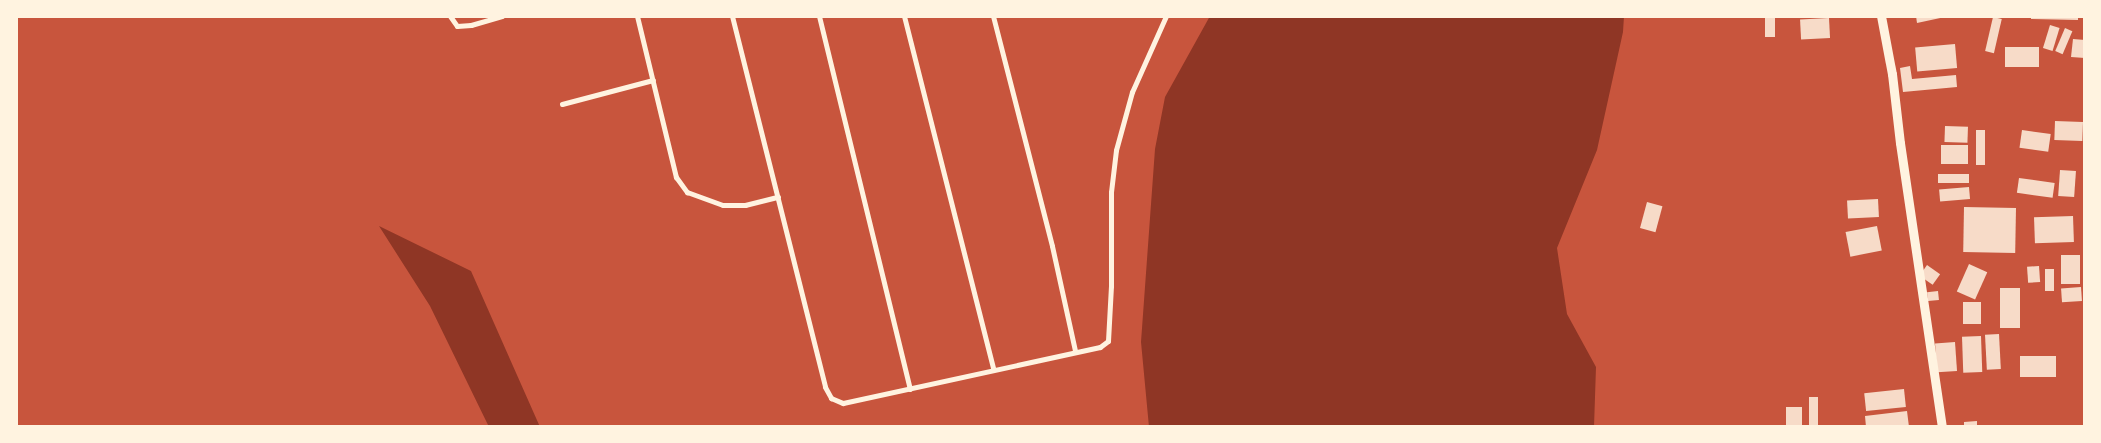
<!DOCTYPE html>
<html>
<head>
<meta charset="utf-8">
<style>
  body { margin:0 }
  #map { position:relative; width:2101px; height:443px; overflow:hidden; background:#c8553d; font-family:Commissioner,sans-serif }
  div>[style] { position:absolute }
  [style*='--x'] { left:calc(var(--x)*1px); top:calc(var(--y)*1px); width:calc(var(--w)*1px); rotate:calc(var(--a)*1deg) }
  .water>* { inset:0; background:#8f3625 }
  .building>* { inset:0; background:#f7dbc8; transform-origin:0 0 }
  .minor>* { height:5px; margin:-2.5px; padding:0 2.5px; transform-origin:2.5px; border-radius:2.5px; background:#fff3e0 }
  .tertiary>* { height:9px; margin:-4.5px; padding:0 4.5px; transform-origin:4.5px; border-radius:4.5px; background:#fff3e0 }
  span { translate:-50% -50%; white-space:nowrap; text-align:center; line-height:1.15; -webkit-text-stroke:4.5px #fff3e0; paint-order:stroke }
  .frame { position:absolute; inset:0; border:18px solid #fff3e0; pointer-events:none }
</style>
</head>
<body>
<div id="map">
  <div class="water">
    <i style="clip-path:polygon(1210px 16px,1624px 16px,1623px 32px,1597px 150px,1557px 248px,1567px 314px,1596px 367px,1594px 427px,1149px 427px,1141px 342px,1155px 149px,1165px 97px)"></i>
    <i style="clip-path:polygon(379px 226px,471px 271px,540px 427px,489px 427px,430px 306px)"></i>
  </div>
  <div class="building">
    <i style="left:1765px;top:16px;width:10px;height:21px"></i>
    <i style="clip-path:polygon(1916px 16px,1945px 16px,1945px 17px,1917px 23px)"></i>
    <i style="clip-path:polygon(2031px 16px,2078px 16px,2078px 20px,2031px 19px)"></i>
    <i style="left:1993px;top:17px;width:9px;height:35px;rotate:13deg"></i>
    <i style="left:1829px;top:18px;width:20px;height:29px;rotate:87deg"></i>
    <i style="left:2050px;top:25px;width:10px;height:24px;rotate:17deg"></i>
    <i style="left:2065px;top:28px;width:8px;height:25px;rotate:23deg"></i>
    <i style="clip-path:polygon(2073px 39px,2085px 40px,2085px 58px,2071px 57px)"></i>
    <i style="left:1955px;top:44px;width:24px;height:40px;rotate:85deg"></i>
    <i style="left:2039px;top:47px;width:20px;height:34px;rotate:90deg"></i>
    <i style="clip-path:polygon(1910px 66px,1912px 79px,1956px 75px,1957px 87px,1903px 92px,1900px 68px)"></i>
    <i style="left:2055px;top:121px;width:28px;height:19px;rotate:2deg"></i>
    <i style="left:1945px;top:126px;width:23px;height:16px;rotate:2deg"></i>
    <i style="left:1976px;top:130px;width:9px;height:35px"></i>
    <i style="left:2022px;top:130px;width:29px;height:18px;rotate:8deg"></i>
    <i style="left:1941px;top:145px;width:27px;height:19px"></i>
    <i style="left:2060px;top:170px;width:16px;height:26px;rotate:4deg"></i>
    <i style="left:1938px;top:174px;width:31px;height:9px"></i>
    <i style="left:2019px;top:178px;width:36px;height:15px;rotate:8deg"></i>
    <i style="left:1969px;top:187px;width:12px;height:30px;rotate:85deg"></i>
    <i style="left:1878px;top:199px;width:18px;height:31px;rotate:87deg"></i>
    <i style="left:1647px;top:202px;width:16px;height:27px;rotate:15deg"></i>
    <i style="left:1964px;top:207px;width:52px;height:45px;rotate:1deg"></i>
    <i style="left:2073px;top:216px;width:26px;height:39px;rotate:88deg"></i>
    <i style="left:1877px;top:226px;width:25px;height:32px;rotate:79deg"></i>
    <i style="left:2061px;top:255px;width:19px;height:29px"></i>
    <i style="left:1969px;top:264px;width:20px;height:30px;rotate:24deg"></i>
    <i style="left:1927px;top:265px;width:16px;height:13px;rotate:35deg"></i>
    <i style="left:2039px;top:266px;width:16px;height:12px;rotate:86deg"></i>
    <i style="left:2045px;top:269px;width:9px;height:22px"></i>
    <i style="left:2081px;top:287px;width:14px;height:20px;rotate:86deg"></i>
    <i style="left:2000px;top:288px;width:20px;height:40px"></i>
    <i style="left:1938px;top:291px;width:9px;height:11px;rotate:84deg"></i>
    <i style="left:1963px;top:302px;width:18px;height:22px"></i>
    <i style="left:1999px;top:334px;width:35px;height:14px;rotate:87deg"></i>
    <i style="left:1981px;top:336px;width:36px;height:19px;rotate:88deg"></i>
    <i style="left:1955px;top:342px;width:29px;height:20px;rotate:86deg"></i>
    <i style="left:2020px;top:356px;width:36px;height:21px"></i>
    <i style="left:1904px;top:389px;width:18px;height:40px;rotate:84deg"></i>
    <i style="left:1809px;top:397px;width:9px;height:30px"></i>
    <i style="left:1786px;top:407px;width:16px;height:20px"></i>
    <i style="clip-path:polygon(1907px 411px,1909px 427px,1866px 427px,1865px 416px)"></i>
    <i style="clip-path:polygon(1977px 421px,1977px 427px,1964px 427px,1964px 422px)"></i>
  </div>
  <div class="minor">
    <i style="--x:450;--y:16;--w:12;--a:55"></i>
    <i style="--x:457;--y:26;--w:14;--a:-4"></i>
    <i style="--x:471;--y:25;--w:32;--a:-16"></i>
    <i style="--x:637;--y:16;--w:166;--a:76.4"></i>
    <i style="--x:676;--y:177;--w:19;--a:54"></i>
    <i style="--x:687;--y:192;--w:38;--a:20"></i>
    <i style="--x:723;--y:205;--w:22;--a:0"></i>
    <i style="--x:745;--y:205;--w:34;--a:-14"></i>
    <i style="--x:732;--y:16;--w:382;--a:75.9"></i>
    <i style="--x:825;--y:387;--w:13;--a:61"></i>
    <i style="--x:831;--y:398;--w:13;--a:23"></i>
    <i style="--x:843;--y:403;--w:263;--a:-12.3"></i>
    <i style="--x:1100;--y:347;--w:10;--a:-37"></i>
    <i style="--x:1108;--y:341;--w:55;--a:-86.9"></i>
    <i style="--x:1111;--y:286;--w:94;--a:-90"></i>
    <i style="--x:1111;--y:192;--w:42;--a:-83.2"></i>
    <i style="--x:1116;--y:150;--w:60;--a:-74.6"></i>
    <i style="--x:1132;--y:92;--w:83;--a:-65.9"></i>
    <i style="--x:819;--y:16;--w:384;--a:76.3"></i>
    <i style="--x:904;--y:16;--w:364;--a:75.8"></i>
    <i style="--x:993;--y:16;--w:237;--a:75.6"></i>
    <i style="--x:1052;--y:246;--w:107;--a:77.6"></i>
    <i style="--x:562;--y:104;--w:94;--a:-14.8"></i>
  </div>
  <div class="tertiary">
    <i style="--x:1881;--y:16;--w:59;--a:79.3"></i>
    <i style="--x:1892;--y:74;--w:69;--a:83.4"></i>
    <i style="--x:1900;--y:143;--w:287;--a:81.6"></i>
  </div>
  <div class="frame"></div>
</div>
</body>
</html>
